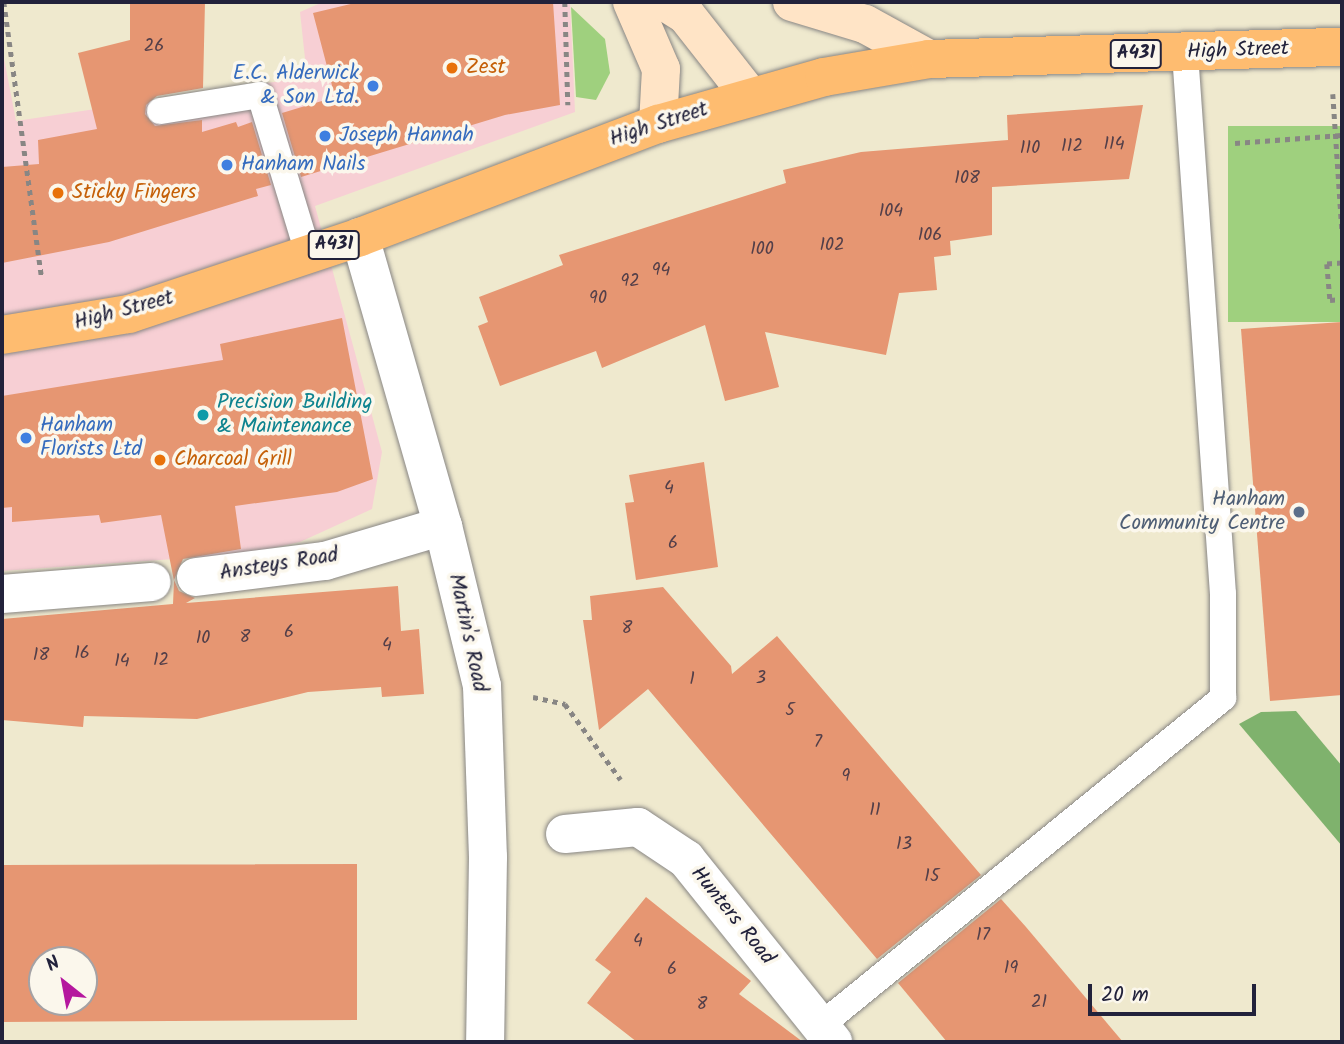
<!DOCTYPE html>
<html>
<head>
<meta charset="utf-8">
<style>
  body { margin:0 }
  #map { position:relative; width:1344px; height:1044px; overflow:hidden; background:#efe9ce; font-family:Kalam,sans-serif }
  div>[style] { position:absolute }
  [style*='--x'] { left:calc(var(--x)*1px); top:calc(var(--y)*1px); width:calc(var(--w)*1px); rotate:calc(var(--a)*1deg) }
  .built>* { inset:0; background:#f7cfd4 }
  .green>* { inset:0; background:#9fd07e; transform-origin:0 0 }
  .forest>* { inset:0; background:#7fb26d }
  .building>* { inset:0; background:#e69672 }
  .path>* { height:4.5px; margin-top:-2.25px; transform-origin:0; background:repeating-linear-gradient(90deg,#888684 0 5px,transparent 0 10px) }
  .roads { filter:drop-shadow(0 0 2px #888684) drop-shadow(0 0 2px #888684) }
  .lane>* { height:26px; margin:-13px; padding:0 13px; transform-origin:13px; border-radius:13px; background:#fff }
  .street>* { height:38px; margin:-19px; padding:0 19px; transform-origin:19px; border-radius:19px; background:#fff }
  .secondary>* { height:38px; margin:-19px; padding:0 19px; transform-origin:19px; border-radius:19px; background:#ffe4c6 }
  .primary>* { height:38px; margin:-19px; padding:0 19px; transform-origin:19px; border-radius:19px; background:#febc70 }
  .dots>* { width:19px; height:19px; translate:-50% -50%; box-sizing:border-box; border:4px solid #fbf7ec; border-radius:50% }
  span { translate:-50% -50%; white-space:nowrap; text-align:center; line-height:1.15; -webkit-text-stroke:7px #fbf7ec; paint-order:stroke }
  .number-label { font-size:18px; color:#533f49 }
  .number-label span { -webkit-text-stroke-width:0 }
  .shield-label span { padding:2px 5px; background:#fbf7ec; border:2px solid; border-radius:5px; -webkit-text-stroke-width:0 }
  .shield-label { font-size:19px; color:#22223b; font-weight:700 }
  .street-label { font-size:21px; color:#22223b }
  .food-label { font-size:21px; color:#c56008 }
  .left { translate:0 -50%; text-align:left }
  .shop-label { font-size:21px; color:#366cbe }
  .right { translate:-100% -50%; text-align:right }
  .culture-label { font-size:21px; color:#0d838f }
  .service-label { font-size:21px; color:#4e5e75 }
  .frame { position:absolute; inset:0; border:4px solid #22223b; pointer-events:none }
  .north { position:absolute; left:28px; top:946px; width:70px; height:70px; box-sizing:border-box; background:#fbf7ec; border:2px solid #a4a2a5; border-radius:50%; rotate:329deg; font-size:19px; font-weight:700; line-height:28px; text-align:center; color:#22223b }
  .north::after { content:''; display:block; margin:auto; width:24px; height:32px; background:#b5179e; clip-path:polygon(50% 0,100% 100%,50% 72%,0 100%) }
  .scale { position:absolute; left:1088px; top:984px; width:168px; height:32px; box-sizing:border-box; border:4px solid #22223b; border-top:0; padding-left:9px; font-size:21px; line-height:24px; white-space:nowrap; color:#22223b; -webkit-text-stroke:5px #fbf7ec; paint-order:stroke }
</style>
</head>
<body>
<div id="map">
  <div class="built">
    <i style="clip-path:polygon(323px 2px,570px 2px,575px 112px,315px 206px,382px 452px,372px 509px,300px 542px,246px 554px,2px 571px,2px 48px,16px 121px,307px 77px,300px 12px)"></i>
  </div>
  <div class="green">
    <i style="clip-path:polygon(571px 7px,605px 39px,610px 73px,596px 100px,576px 97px)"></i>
    <i style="left:1342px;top:126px;width:196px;height:114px;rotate:90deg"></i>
  </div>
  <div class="forest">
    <i style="clip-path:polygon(1296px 711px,1342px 766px,1342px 846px,1239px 724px,1261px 712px)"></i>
  </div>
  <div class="building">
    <i style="clip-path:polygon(130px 2px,205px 2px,203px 88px,157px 96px,146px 105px,145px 114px,155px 126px,202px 120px,202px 132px,236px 122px,238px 127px,252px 122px,271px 185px,256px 189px,258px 196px,109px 242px,2px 263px,2px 167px,39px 164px,38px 140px,97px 129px,78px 53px,130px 40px)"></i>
    <i style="clip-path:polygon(359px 2px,553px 2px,560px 105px,505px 115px,301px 177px,282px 113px,335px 97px,313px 13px)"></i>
    <i style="clip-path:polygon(1143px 105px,1129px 179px,992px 187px,992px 235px,950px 241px,951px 255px,934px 257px,937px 290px,899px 293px,886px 355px,765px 332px,779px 387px,725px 401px,705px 325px,602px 368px,596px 351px,500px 386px,478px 326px,488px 322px,479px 297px,563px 265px,559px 255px,786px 183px,783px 170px,861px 152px,1008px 140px,1007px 115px)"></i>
    <i style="clip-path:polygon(342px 318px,373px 479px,337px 492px,235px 506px,241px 549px,183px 559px,174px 580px,179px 591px,195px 598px,186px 603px,398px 586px,401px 631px,419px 629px,424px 694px,382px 697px,381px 687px,308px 692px,197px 719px,84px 716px,83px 727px,2px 720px,2px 619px,173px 604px,174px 581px,161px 515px,101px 523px,99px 515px,12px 522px,12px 507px,2px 508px,2px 396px,223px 360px,220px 344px)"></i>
    <i style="clip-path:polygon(1342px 322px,1342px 695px,1270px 701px,1241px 329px)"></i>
    <i style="clip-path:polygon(704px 462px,718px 567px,636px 580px,625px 503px,634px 502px,629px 475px)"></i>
    <i style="clip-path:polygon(663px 587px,731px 666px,732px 674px,777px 636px,981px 875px,877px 959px,648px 689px,599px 730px,583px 620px,592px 620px,590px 596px)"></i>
    <i style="clip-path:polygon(evenodd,357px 864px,357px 1020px,2px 1022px,2px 865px,357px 864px,42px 960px,84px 960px,84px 1002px,42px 1002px,42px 960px)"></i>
    <i style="clip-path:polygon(646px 897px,751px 981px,739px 994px,803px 1042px,637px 1042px,587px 1003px,611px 972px,595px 960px)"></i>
    <i style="clip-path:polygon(1001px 899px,1026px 927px,1123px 1042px,947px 1042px,898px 983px)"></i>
  </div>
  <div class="path">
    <i style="--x:4;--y:2;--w:279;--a:82.2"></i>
    <i style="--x:565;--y:2;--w:103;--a:88.3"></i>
    <i style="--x:1333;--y:94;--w:137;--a:86.2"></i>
    <i style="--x:1235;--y:143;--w:107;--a:-4.3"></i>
    <i style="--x:1342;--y:263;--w:15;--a:176"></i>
    <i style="--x:1327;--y:264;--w:36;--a:85"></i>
    <i style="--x:1330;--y:300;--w:12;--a:-5"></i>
    <i style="--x:533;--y:697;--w:33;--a:12"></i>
    <i style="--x:565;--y:704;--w:94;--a:53.6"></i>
  </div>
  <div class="roads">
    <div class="lane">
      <i style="--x:160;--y:111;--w:101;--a:-9.1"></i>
      <i style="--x:260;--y:95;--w:165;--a:73.1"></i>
      <i style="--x:820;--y:1026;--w:520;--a:-39.14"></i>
      <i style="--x:1223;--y:698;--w:104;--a:-90"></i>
      <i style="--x:1223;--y:594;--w:542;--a:-94.02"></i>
    </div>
    <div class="street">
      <i style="--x:360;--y:237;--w:301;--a:74"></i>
      <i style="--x:443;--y:526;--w:165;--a:76.3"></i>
      <i style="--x:482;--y:686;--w:171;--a:88"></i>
      <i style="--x:488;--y:857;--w:185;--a:90.9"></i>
      <i style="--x:196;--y:577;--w:130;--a:-7.1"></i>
      <i style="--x:325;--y:561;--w:123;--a:-16.5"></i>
      <i style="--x:2;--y:594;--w:150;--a:-4.6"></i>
      <i style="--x:565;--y:834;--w:73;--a:-5.5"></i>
      <i style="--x:638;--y:827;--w:58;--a:33.7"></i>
      <i style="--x:686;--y:859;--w:235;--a:51.2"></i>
    </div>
    <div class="secondary">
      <i style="--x:632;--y:2;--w:73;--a:66.6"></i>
      <i style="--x:661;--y:69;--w:55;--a:93.1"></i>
      <i style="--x:665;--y:2;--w:25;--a:32"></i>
      <i style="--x:686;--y:15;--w:102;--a:51.8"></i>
      <i style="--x:792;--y:2;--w:76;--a:16.8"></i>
      <i style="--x:865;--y:24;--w:73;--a:28.7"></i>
    </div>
    <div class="primary">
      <i style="--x:2;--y:335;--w:129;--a:-9.4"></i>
      <i style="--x:129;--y:314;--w:243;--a:-18.4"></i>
      <i style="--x:360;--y:237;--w:319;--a:-20.8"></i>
      <i style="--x:658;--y:124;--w:173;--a:-15.8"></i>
      <i style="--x:824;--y:77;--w:107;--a:-9.7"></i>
      <i style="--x:929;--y:59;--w:413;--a:-1.7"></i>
    </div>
  </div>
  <div class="dots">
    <i style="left:452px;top:68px;background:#e8710a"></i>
    <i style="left:373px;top:86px;background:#3f7fe0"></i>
    <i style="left:325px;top:136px;background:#3f7fe0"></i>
    <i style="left:227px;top:165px;background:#3f7fe0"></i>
    <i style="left:58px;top:193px;background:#e8710a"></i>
    <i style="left:203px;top:415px;background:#0f9aa8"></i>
    <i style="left:26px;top:438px;background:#3f7fe0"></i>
    <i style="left:160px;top:460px;background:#e8710a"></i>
    <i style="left:1299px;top:512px;background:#5c6f8a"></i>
  </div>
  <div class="number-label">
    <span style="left:154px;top:47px">26</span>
    <span style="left:1114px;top:145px">114</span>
    <span style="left:1072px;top:147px">112</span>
    <span style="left:1030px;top:149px">110</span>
    <span style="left:967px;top:179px">108</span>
    <span style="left:891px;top:212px">104</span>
    <span style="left:930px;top:236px">106</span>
    <span style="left:832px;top:246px">102</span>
    <span style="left:762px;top:250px">100</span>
    <span style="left:661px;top:271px">94</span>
    <span style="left:630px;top:282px">92</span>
    <span style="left:598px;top:299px">90</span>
    <span style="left:669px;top:489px">4</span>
    <span style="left:673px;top:544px">6</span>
    <span style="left:627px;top:629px">8</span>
    <span style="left:289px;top:633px">6</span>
    <span style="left:245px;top:638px">8</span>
    <span style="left:203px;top:639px">10</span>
    <span style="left:387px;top:646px">4</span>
    <span style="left:82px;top:654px">16</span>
    <span style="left:41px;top:656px">18</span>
    <span style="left:161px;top:661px">12</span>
    <span style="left:122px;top:662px">14</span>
    <span style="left:761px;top:679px">3</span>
    <span style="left:692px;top:680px">1</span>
    <span style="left:790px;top:711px">5</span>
    <span style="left:818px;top:743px">7</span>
    <span style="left:846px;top:777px">9</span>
    <span style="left:875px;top:811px">11</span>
    <span style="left:904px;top:845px">13</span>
    <span style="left:932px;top:877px">15</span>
    <span style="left:983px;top:936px">17</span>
    <span style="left:638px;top:942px">4</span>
    <span style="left:1011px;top:969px">19</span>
    <span style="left:672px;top:970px">6</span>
    <span style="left:1039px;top:1003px">21</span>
    <span style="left:702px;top:1005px">8</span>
  </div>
  <div class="shield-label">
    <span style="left:1136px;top:54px">A431</span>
    <span style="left:334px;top:245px">A431</span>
  </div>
  <div class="street-label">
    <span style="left:1238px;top:51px;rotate:-2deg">High Street</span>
    <span style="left:659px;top:125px;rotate:-18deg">High Street</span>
    <span style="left:124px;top:311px;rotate:-15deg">High Street</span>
    <span style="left:279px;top:565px;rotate:-9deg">Ansteys Road</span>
    <span style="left:467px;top:633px;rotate:78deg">Martin's Road</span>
    <span style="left:732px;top:916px;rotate:51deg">Hunters Road</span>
  </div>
  <div class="food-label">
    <span class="left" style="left:466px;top:68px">Zest</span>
    <span class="left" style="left:72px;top:193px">Sticky Fingers</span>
    <span class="left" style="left:174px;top:460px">Charcoal Grill</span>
  </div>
  <div class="shop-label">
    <span class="right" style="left:359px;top:86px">E.C. Alderwick<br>&amp; Son Ltd.</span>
    <span class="left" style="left:339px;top:136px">Joseph Hannah</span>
    <span class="left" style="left:241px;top:165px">Hanham Nails</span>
    <span class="left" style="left:40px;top:438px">Hanham<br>Florists Ltd</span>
  </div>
  <div class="culture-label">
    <span class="left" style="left:217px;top:415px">Precision Building<br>&amp; Maintenance</span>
  </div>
  <div class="service-label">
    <span class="right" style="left:1285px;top:512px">Hanham<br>Community Centre</span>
  </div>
  <div class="frame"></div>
  <div class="north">N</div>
  <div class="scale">20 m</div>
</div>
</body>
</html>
